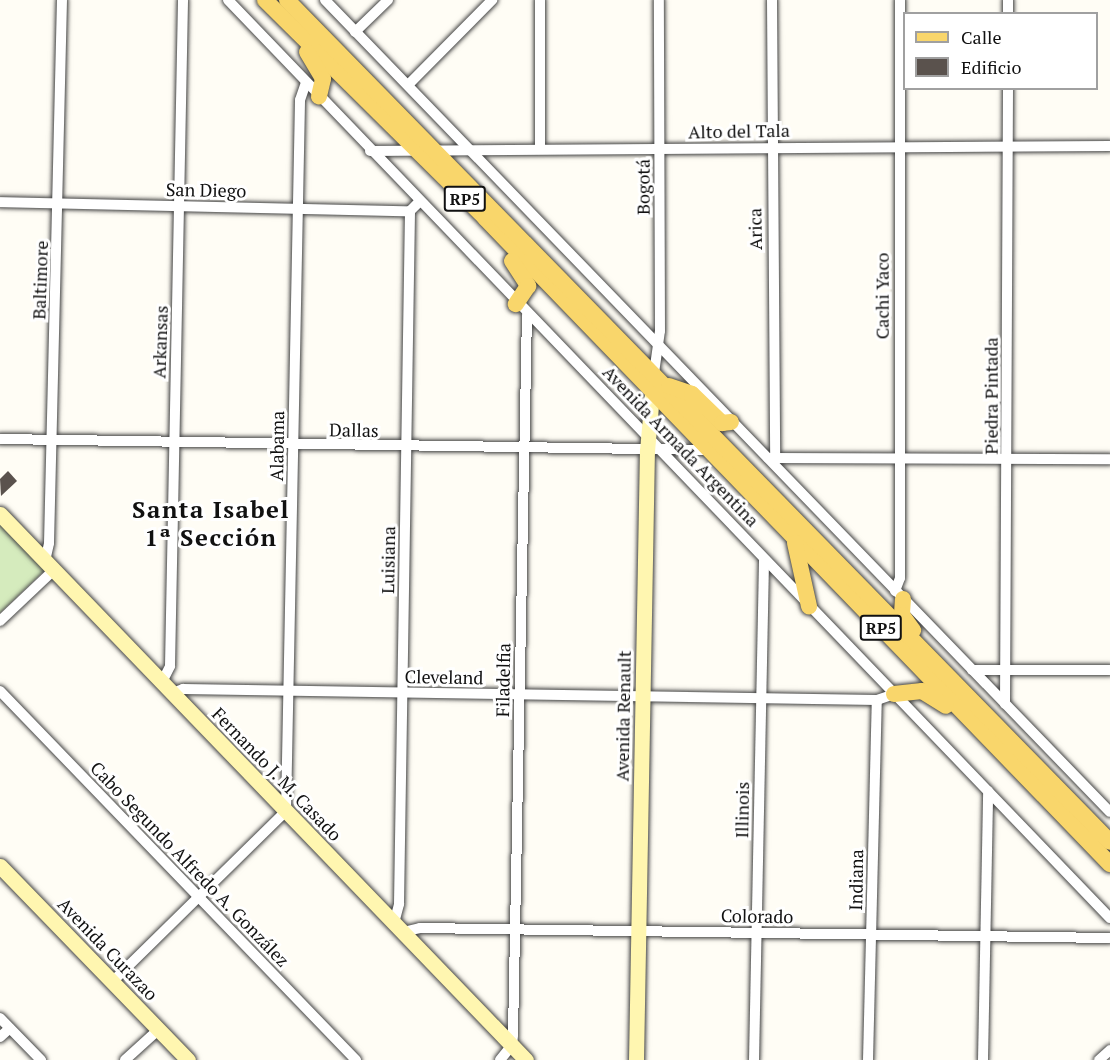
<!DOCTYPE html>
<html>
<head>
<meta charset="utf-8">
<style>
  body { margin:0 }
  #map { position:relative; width:1110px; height:1060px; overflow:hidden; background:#fffdf5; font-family:"PT Serif",serif }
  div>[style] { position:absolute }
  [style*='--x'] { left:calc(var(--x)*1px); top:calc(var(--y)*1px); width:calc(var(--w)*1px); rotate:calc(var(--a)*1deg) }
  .green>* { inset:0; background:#d5ebbd }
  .building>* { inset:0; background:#5a524d }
  .roads { filter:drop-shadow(0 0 2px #444) drop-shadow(0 0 2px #444) }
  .street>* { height:10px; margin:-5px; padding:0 5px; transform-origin:5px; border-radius:5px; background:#fff }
  .secondary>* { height:15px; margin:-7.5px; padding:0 7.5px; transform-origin:7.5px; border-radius:7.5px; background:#fff6b0 }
  .primary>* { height:16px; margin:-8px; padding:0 8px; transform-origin:8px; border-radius:8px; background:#f9d66b }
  span { translate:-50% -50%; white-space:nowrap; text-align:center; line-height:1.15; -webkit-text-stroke:6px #fff; paint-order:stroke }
  .shield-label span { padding:2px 4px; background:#fff; border:2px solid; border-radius:4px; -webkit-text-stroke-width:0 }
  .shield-label { font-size:16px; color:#111; font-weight:700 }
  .street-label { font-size:18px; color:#111 }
  .district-label { font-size:24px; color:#111; font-weight:700; letter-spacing:1.5px }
  .legend { position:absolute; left:903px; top:12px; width:195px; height:78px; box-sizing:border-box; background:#fff; border:2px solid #a0a0a0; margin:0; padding:8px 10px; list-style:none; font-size:18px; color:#111 }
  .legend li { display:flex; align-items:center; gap:12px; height:30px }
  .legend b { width:30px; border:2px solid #a0a0a0 }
</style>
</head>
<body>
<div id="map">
  <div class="green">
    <i style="clip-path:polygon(0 521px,45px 570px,0 613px)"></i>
  </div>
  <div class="building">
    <i style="clip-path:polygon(8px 471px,17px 481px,1px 496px,0 479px)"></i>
  </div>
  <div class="roads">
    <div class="street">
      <i style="--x:228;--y:0;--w:1273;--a:46.15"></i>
      <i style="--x:325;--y:0;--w:1129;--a:45.97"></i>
      <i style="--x:540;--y:0;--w:149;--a:90"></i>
      <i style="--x:772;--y:0;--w:458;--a:89.6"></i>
      <i style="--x:1008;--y:0;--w:14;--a:90"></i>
      <i style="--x:355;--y:32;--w:46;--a:-44.1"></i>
      <i style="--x:408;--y:85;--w:120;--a:-45.3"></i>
      <i style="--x:370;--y:151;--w:740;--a:-0.39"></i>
      <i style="--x:0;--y:202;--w:410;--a:1.3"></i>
      <i style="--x:654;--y:373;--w:42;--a:-81.9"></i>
      <i style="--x:660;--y:331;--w:331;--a:-90.2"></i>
      <i style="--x:0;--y:439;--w:707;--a:0.89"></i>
      <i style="--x:768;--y:458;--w:342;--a:0.2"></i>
      <i style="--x:45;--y:561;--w:18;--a:-77"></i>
      <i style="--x:49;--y:543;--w:543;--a:-88.63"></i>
      <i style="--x:895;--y:591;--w:14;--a:-69"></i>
      <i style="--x:900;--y:578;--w:578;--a:-90"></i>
      <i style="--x:0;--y:621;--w:74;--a:-43.4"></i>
      <i style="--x:972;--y:670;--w:138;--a:0"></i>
      <i style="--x:162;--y:682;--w:18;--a:-63"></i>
      <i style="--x:170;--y:666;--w:666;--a:-88.88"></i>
      <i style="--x:0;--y:691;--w:513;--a:46.03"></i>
      <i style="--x:173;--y:693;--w:11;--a:-22"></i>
      <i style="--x:183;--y:689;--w:694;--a:0.91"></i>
      <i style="--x:877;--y:700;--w:18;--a:-19"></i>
      <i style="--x:1005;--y:704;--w:616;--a:-89.72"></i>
      <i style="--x:394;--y:923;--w:20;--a:-75"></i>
      <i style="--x:399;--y:904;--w:693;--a:-89.09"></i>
      <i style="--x:410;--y:211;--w:14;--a:-45"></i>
      <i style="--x:403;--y:932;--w:17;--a:-13"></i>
      <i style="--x:420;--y:928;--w:690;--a:0.83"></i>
      <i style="--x:112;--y:982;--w:244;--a:-44.5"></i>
      <i style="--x:286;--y:811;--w:711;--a:-88.87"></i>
      <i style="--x:300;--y:100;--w:18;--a:-71"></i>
      <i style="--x:0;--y:1018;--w:59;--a:45.7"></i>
      <i style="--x:0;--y:1037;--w:13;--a:-42"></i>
      <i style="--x:125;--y:1060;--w:45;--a:-42.3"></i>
      <i style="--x:500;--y:1060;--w:19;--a:-51"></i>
      <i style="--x:512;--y:1045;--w:10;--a:-84"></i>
      <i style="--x:513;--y:1035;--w:720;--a:-88.89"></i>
      <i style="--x:754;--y:1060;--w:500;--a:-88.85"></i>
      <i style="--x:868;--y:1060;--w:360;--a:-88.6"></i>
      <i style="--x:983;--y:1060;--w:269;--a:-88.9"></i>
      <i style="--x:1099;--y:1060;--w:15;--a:-42"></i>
    </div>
    <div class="secondary">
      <i style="--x:0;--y:514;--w:758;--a:46.07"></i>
      <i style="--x:0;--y:866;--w:270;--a:45.9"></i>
      <i style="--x:636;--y:1060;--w:609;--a:-88.97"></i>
      <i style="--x:647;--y:451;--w:69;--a:-85"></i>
    </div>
    <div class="primary">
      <i style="--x:265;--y:0;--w:310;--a:44.7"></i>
      <i style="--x:485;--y:218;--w:899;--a:45.95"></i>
      <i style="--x:287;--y:0;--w:1177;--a:45.65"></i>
      <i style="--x:307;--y:52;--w:31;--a:59"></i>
      <i style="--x:323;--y:79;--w:18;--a:103"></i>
      <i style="--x:512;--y:261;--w:30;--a:57"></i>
      <i style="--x:528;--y:286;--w:22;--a:124"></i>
      <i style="--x:669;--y:386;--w:24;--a:19"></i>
      <i style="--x:692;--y:394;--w:42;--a:44"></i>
      <i style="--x:722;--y:423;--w:9;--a:-6"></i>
      <i style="--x:795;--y:543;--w:65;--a:77.5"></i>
      <i style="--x:903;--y:599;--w:16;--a:94"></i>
      <i style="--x:902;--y:615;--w:19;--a:54"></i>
      <i style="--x:894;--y:694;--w:28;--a:-6"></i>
      <i style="--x:922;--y:691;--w:28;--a:32"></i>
    </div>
  </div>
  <div class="shield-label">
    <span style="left:465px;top:199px">RP5</span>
    <span style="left:881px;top:628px">RP5</span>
  </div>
  <div class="street-label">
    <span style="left:739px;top:131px;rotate:-1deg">Alto del Tala</span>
    <span style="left:643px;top:187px;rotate:-90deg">Bogotá</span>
    <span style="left:206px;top:190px;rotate:1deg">San Diego</span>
    <span style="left:755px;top:229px;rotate:-91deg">Arica</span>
    <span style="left:40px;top:280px;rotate:-88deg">Baltimore</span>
    <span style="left:882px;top:296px;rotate:-90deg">Cachi Yaco</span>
    <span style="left:160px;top:342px;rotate:-88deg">Arkansas</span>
    <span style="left:991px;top:396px;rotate:-90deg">Piedra Pintada</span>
    <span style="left:354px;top:430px;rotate:1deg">Dallas</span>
    <span style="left:277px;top:446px;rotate:-89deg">Alabama</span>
    <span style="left:681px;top:446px;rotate:46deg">Avenida Armada Argentina</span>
    <span style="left:388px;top:560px;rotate:-89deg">Luisiana</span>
    <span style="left:444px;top:677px;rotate:1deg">Cleveland</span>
    <span style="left:503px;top:680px;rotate:-89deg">Filadelfia</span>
    <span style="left:623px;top:716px;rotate:-89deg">Avenida Renault</span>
    <span style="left:277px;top:774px;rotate:46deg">Fernando J. M. Casado</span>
    <span style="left:742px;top:810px;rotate:-89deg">Illinois</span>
    <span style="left:190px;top:864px;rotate:46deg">Cabo Segundo Alfredo A. González</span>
    <span style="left:856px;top:880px;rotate:-89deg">Indiana</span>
    <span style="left:757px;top:916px;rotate:1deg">Colorado</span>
    <span style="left:108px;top:949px;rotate:46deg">Avenida Curazao</span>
  </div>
  <div class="district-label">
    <span style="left:211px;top:524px">Santa Isabel<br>1ª Sección</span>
  </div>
  <ul class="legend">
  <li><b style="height:8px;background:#f9d66b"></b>Calle</li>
  <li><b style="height:16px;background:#5a524d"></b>Edificio</li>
  </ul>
</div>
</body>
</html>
